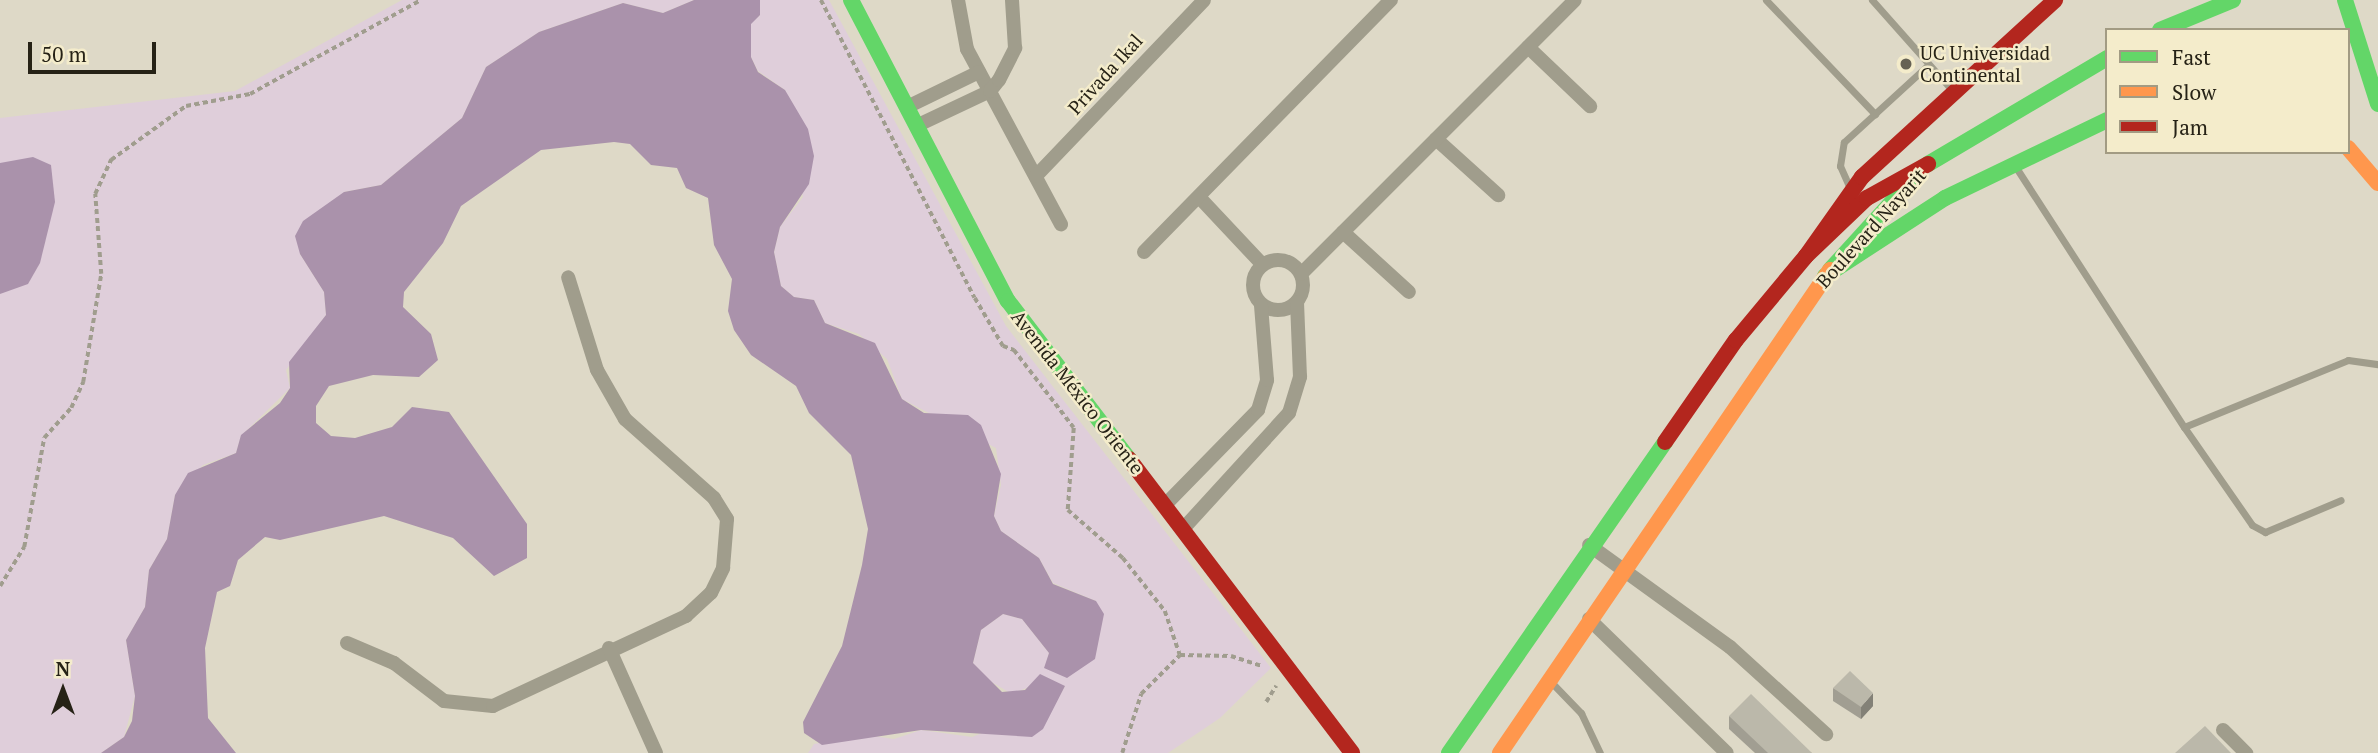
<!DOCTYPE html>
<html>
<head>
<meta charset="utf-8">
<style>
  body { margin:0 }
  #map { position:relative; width:2378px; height:753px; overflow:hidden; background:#ded9c7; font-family:"PT Serif",serif }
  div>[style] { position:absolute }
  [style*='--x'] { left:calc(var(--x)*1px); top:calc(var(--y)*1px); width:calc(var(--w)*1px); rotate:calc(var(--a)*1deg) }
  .green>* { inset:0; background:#dfceda }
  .water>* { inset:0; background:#aa92ab }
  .path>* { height:3.5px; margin-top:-1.75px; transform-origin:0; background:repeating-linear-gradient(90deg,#a09d8e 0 5px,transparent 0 8.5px) }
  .lane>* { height:7px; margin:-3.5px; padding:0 3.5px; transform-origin:3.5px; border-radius:3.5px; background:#a09d8c }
  .street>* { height:14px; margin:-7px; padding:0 7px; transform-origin:7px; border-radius:7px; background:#a09d8c }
  .street>.ring { margin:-7px; padding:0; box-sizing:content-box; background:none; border:14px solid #a09d8c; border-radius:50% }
  .fast>* { height:16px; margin:-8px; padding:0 8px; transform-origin:8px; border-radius:8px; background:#63d668 }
  .slow>* { height:16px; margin:-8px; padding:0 8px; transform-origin:8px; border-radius:8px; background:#ff974d }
  .jam>* { height:16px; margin:-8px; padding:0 8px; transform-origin:8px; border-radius:8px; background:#b3261e }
  .wall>* { inset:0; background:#a19e92 }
  .shaded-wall>* { inset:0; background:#838177 }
  .building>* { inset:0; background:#bbb8aa }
  .dots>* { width:19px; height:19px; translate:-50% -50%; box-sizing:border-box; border:4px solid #f4eccb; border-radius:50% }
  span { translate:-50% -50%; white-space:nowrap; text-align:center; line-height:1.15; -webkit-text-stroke:5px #f4eccb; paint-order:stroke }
  .poi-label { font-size:19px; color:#262216 }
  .left { translate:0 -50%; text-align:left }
  .street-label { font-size:19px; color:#262216 }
  .legend { position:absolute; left:2105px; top:28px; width:245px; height:126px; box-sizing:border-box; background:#f4eccb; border:2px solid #a29b83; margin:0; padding:9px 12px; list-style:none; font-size:21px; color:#262216 }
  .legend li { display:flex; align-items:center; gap:14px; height:35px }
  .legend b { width:35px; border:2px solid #a29b83 }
  .north { position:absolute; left:28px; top:655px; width:70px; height:70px; -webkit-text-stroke:5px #f4eccb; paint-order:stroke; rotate:0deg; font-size:19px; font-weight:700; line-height:28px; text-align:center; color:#262216 }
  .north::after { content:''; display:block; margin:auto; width:24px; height:32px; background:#262216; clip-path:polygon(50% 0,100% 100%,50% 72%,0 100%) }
  .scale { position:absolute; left:28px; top:42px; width:128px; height:32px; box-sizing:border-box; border:4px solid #262216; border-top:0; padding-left:9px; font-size:21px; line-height:24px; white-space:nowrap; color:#262216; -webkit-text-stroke:5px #f4eccb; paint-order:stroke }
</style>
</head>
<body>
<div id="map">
  <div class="green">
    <i style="clip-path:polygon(402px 0,694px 0,663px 13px,623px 3px,539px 32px,486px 67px,462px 118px,381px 185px,344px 192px,300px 254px,324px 292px,326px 315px,286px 370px,290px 388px,241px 436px,236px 453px,203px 465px,175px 495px,167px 539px,149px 570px,145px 607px,126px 640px,135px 696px,124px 737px,101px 753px,0 753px,0 118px,235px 91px)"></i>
    <i style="clip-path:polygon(760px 0,829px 0,1006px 326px,1271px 668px,1220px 718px,1168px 753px,808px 753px,814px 744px,866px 735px,894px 739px,921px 730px,972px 737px,1054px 705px,1065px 686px,1034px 685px,1012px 694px,983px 677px,973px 663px,981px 630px,1003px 614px,1022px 619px,1049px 653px,1045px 668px,1096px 601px,1053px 583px,1039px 558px,1001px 531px,994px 516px,1001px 485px,996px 448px,902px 399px,887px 359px,859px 334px,825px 323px,814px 300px,794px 297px,781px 286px,774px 252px,780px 227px,803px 197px,785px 90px,758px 71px,751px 57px,751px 23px,760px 15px)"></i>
  </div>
  <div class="water">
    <i style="clip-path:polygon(694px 0,760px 0,760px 15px,751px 24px,751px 57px,758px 72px,785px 90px,808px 129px,814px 156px,809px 184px,780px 227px,774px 252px,781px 286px,794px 297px,814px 300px,825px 323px,875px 343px,902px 399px,924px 413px,968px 415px,981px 425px,1001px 474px,994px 516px,1001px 531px,1039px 558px,1053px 584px,1096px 601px,1104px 614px,1095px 659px,1067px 678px,1044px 668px,1049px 653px,1022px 619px,1003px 614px,981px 630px,973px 663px,1002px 692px,1025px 690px,1040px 674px,1065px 686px,1043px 729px,1032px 737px,921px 730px,822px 745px,804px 733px,803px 722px,842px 646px,862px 565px,868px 529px,851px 455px,809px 413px,796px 386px,751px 355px,734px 330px,728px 311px,732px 279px,714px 245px,708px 198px,686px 188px,677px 168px,651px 165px,630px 144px,614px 142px,541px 150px,461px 206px,443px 243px,404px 292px,403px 307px,431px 334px,438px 360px,419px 377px,373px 375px,329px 386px,316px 406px,316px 423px,331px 436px,355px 438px,392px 427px,412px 407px,449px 412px,527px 524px,527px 558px,494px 576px,453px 538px,384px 516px,280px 540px,265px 537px,238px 560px,230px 586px,217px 592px,205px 648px,208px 718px,236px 753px,101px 753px,124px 737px,132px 721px,135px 696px,126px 640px,145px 607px,149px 570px,167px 539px,175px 495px,188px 473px,236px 453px,241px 435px,280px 403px,290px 388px,289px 362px,326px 315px,324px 292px,300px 254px,295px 236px,303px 221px,344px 192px,381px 185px,462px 118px,486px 67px,539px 32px,623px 3px,663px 13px)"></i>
    <i style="clip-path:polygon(33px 157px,51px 165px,55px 202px,40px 263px,28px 284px,0 294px,0 163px)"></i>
  </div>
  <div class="path">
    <i style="--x:821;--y:0;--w:335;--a:62.7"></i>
    <i style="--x:975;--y:298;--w:56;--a:59.7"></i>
    <i style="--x:1003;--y:346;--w:12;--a:20"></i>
    <i style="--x:1014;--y:350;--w:98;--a:52.4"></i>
    <i style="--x:1074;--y:428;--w:82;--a:94.2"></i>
    <i style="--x:1068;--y:510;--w:73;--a:41.1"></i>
    <i style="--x:1123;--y:558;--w:68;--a:51.6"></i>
    <i style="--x:1165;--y:611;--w:46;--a:71.2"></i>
    <i style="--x:0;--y:586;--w:46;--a:-58.4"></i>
    <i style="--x:24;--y:547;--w:111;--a:-79.6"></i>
    <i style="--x:44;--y:438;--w:40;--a:-48"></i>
    <i style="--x:71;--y:408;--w:29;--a:-65"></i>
    <i style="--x:83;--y:382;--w:109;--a:-80.5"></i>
    <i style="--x:101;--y:274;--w:80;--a:-94.3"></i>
    <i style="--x:95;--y:194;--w:38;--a:-65"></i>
    <i style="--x:111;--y:160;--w:92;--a:-35.8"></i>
    <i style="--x:186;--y:106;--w:65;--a:-10.6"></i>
    <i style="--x:250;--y:94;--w:195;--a:-28.8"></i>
    <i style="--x:1266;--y:702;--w:19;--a:-58"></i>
    <i style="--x:1122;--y:753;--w:62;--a:-72.1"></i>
    <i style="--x:1141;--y:694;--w:55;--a:-45"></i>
    <i style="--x:1180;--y:655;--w:51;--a:1.1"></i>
    <i style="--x:1231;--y:656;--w:32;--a:18"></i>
  </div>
  <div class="lane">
    <i style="--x:1766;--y:0;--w:158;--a:46.3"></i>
    <i style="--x:1872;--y:0;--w:118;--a:48.4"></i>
    <i style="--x:2017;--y:169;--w:307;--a:57.1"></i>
    <i style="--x:2184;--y:427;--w:177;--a:-22.2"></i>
    <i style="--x:2348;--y:360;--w:30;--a:8"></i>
    <i style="--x:1849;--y:186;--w:22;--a:-114"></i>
    <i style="--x:1840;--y:166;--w:24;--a:-81"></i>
    <i style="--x:1844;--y:142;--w:114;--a:-42.5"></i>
    <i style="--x:2184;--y:427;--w:119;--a:55.2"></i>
    <i style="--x:2252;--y:525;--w:15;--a:28"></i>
    <i style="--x:2265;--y:532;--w:82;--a:-22.8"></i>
    <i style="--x:1552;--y:683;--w:42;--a:46"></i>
    <i style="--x:1581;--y:713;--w:44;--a:64.6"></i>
  </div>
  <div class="street">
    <i style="--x:958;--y:0;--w:50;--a:79.6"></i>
    <i style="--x:967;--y:49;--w:199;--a:61.8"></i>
    <i style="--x:1528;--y:47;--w:86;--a:43.6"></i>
    <i style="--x:907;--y:107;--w:80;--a:-25.9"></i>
    <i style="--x:916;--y:126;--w:82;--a:-25.3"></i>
    <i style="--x:990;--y:91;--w:14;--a:-51"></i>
    <i style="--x:999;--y:80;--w:36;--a:-63"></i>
    <i style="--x:1015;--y:48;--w:48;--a:-93.6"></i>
    <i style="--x:1436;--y:139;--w:84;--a:42.1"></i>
    <i style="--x:1036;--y:176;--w:243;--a:-46.3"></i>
    <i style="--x:1199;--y:197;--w:92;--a:46.8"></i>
    <i style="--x:1343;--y:232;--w:89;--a:42.3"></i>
    <i style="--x:1144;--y:252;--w:353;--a:-45.6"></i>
    <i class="ring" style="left:1253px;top:260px;width:36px;height:36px"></i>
    <i style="--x:1301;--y:274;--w:387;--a:-45"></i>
    <i style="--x:1165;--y:505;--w:133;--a:-45.6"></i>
    <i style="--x:1258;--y:410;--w:31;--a:-73"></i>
    <i style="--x:1267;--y:380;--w:75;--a:-94.6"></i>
    <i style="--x:1183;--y:529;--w:157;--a:-47.6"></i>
    <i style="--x:1289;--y:413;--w:38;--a:-73"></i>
    <i style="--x:1300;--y:377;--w:75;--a:-92.3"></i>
    <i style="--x:1589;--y:545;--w:174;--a:35.9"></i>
    <i style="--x:1730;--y:647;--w:130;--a:42.2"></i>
    <i style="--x:1589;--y:619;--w:192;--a:44.2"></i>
    <i style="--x:347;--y:643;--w:51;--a:23.1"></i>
    <i style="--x:394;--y:663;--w:63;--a:37.2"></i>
    <i style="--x:444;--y:701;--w:49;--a:5.8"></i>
    <i style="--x:493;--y:706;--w:213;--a:-25"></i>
    <i style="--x:686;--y:616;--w:34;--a:-43"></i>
    <i style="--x:711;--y:593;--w:28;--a:-64"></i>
    <i style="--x:723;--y:568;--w:49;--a:-85.3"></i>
    <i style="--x:727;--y:519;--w:25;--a:-122"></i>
    <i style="--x:714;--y:498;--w:119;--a:-138.4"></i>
    <i style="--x:625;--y:419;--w:56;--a:-119.7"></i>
    <i style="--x:597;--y:370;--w:97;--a:-107.3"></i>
    <i style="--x:609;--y:648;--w:115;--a:65.9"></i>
    <i style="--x:2223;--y:730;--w:33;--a:45"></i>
  </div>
  <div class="fast">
    <i style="--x:851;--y:0;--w:339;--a:62.5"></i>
    <i style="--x:1008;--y:301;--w:199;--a:52.6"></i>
    <i style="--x:2345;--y:0;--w:109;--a:72.4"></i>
    <i style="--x:2160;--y:30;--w:79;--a:-22.3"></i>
    <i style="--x:1928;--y:164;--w:208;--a:-30.6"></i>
    <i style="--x:1830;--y:270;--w:122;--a:-47.7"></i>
    <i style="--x:1825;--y:276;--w:143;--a:-33"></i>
    <i style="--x:1945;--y:198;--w:180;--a:-25.7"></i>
    <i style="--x:1449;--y:753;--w:379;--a:-55.2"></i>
  </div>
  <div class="slow">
    <i style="--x:2348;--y:148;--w:46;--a:49.4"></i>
    <i style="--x:1500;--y:753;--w:585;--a:-55.66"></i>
  </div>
  <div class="jam">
    <i style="--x:1806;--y:256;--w:97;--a:-54.7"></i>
    <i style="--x:1862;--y:177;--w:262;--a:-42.5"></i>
    <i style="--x:1665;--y:442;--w:124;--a:-55.2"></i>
    <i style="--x:1736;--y:340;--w:109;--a:-50.2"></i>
    <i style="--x:1806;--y:256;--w:84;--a:-43.6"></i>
    <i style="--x:1867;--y:198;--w:70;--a:-29.1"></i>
    <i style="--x:1129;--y:459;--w:369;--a:52.8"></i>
  </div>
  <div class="wall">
    <i style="clip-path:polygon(1833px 688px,1873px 706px,1861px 719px,1833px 701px)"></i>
    <i style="clip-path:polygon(1729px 716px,1812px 753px,1755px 753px,1729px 729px)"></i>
  </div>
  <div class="shaded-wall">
    <i style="clip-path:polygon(1873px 693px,1873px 706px,1861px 719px,1861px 707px)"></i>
  </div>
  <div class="building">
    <i style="clip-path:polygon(1850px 671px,1873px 693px,1861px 707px,1833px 688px)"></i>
    <i style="clip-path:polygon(1751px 694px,1812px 753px,1768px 753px,1729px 716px)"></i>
    <i style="clip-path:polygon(2205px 726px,2231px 753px,2175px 753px)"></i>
  </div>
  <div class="dots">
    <i style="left:1906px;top:64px;background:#666254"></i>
  </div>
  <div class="poi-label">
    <span class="left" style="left:1920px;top:64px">UC Universidad<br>Continental</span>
  </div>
  <div class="street-label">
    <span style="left:1105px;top:74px;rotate:-48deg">Privada Ikal</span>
    <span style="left:1871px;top:228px;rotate:-48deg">Boulevard Nayarit</span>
    <span style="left:1078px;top:392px;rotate:52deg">Avenida México Oriente</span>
  </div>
  <ul class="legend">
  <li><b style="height:9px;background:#63d668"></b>Fast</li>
  <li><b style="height:9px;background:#ff974d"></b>Slow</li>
  <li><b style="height:9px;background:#b3261e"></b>Jam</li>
  </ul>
  <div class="north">N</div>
  <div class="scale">50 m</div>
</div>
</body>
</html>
